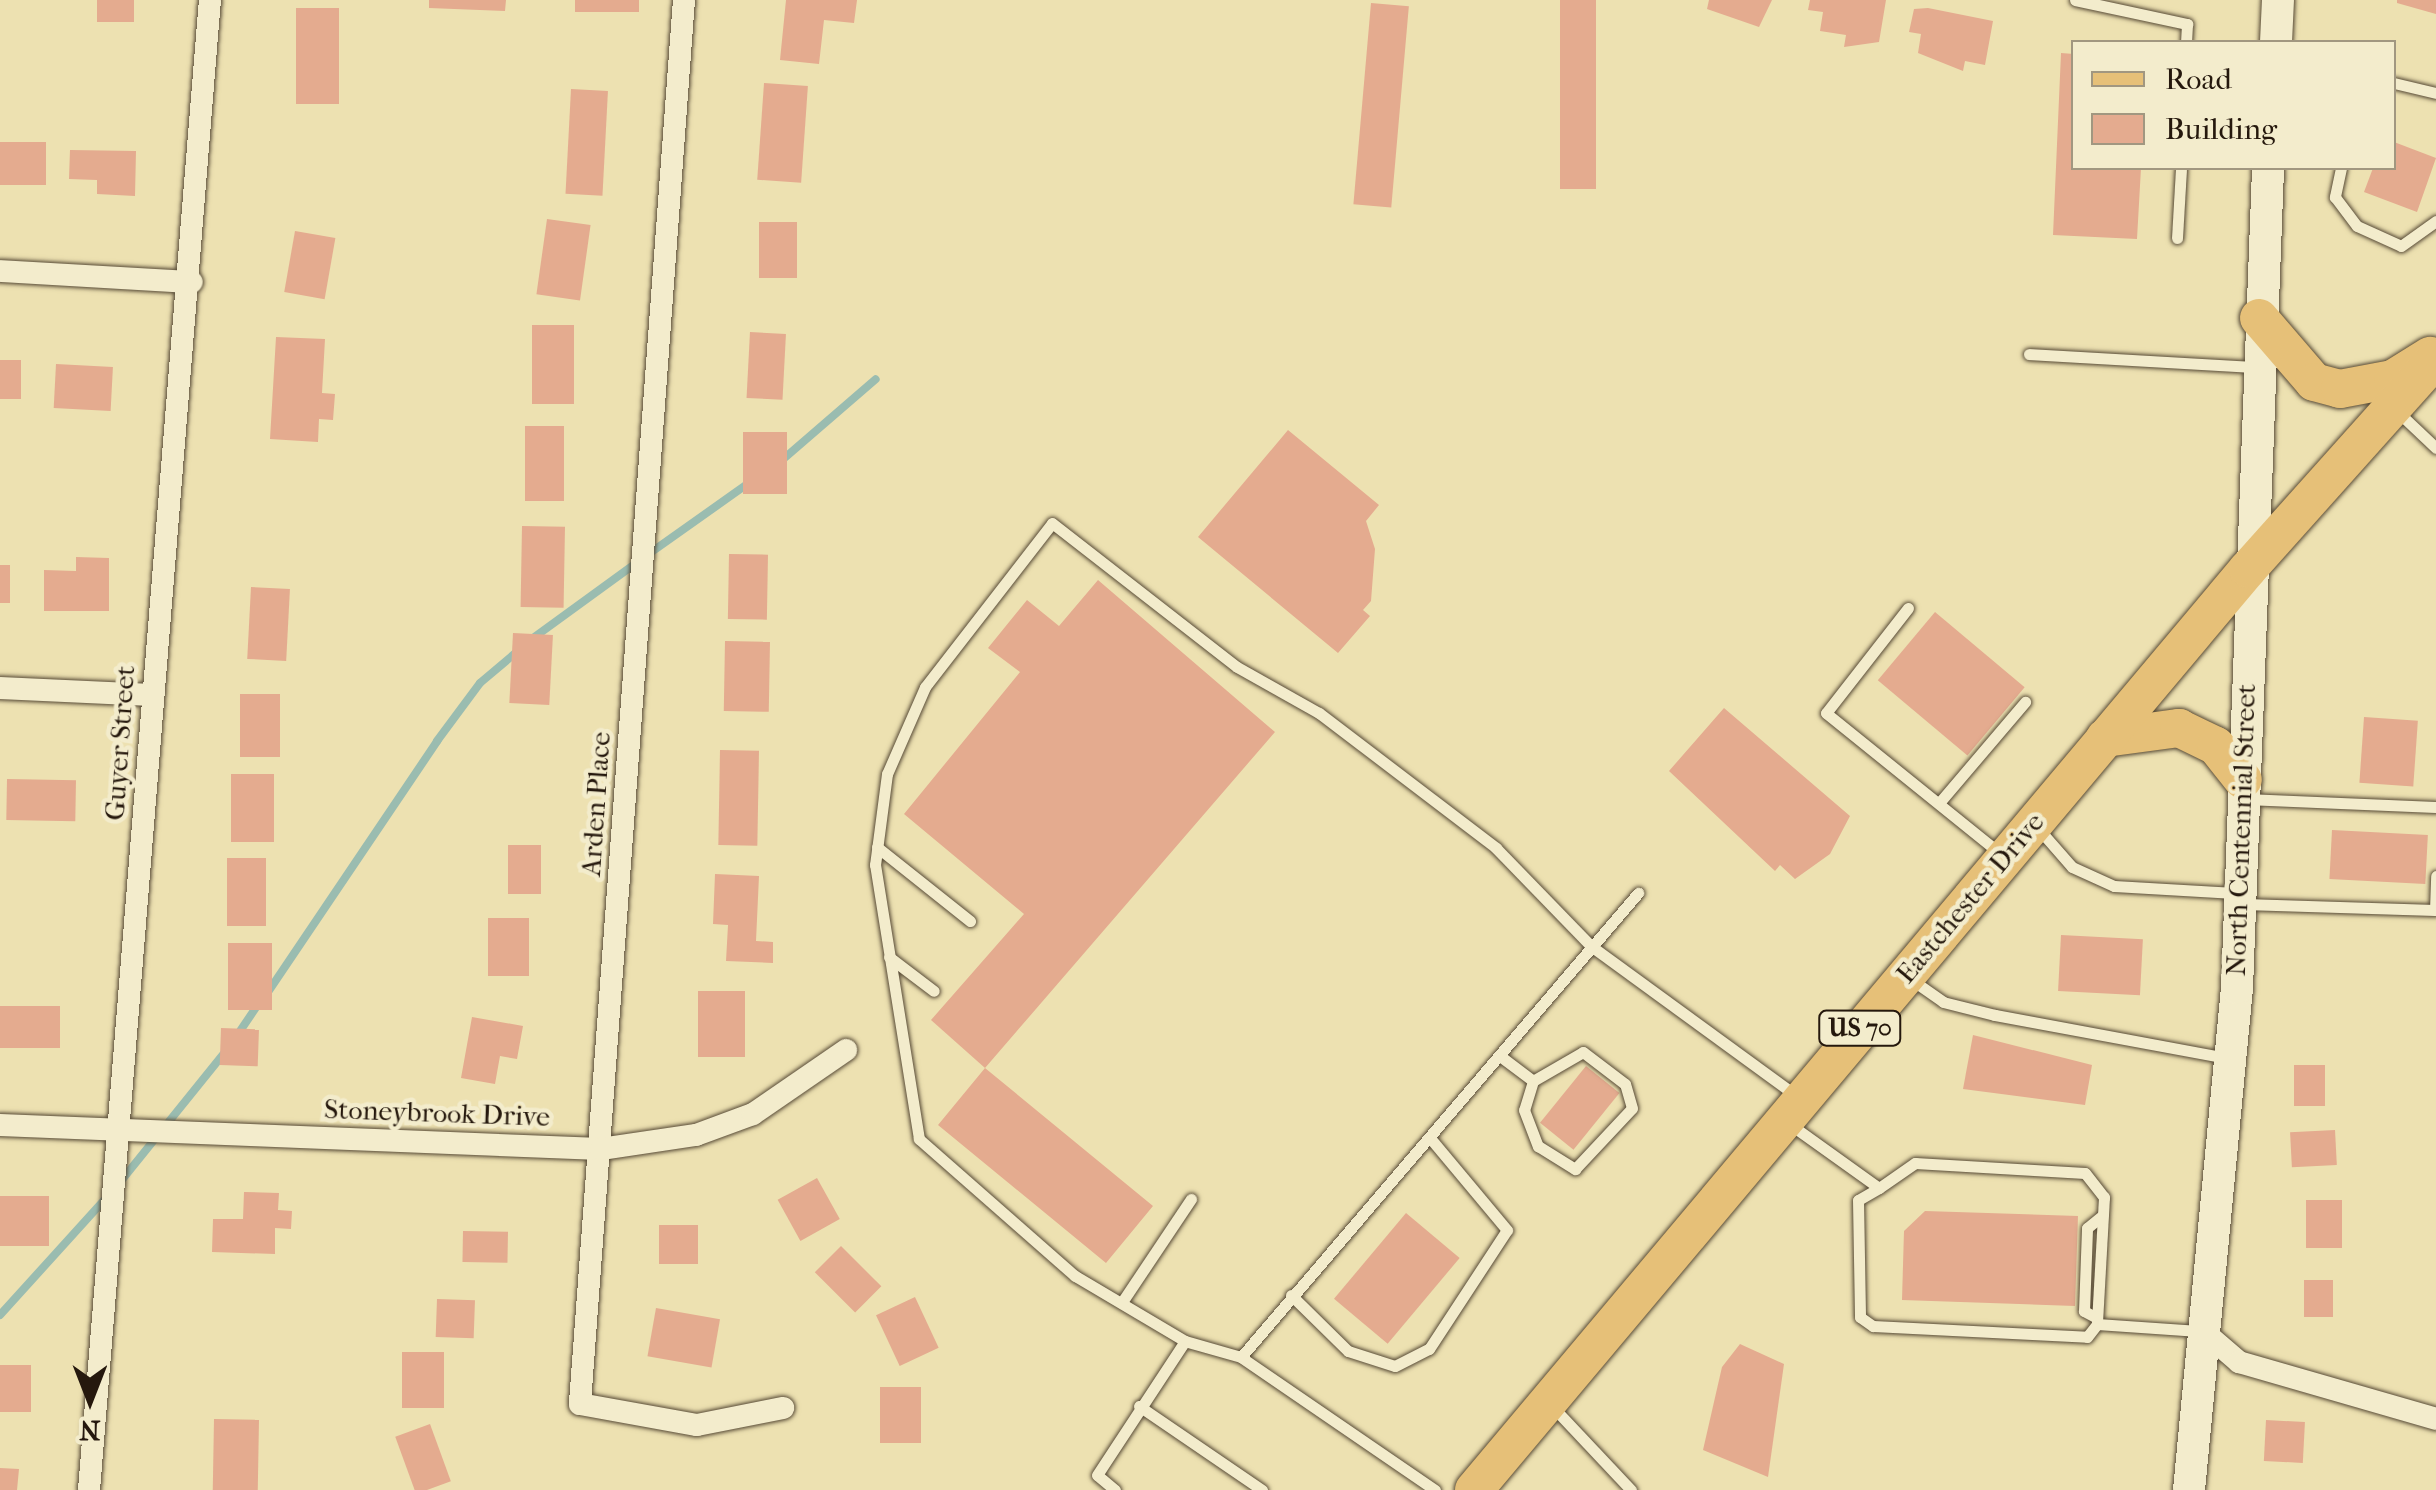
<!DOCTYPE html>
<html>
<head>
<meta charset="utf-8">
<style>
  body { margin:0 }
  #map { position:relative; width:2436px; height:1490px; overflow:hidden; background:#ede1b1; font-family:"IM FELL French Canon",serif }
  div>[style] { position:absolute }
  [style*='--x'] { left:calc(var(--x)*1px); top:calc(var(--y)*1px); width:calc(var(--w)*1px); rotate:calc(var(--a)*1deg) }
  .stream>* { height:8px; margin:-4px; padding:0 4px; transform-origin:4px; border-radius:4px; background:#9abcb0 }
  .building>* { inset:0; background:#e4ab8f; transform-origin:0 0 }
  .roads { filter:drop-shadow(0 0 2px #574a36) drop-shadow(0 0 2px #574a36) }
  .lane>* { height:11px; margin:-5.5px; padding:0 5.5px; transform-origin:5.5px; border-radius:5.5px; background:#f3eccc }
  .street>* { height:22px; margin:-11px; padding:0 11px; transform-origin:11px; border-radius:11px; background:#f3eccc }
  .secondary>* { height:32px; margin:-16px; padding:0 16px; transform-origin:16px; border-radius:16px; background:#f3eccc }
  .primary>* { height:38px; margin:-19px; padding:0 19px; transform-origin:19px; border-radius:19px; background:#e6c078 }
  span { translate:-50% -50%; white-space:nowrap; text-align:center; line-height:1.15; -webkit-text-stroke:9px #f3eccc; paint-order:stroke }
  .shield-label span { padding:2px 8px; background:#f3eccc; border:2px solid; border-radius:8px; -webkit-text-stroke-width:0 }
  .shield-label { font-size:25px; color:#25180d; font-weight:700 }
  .street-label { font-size:28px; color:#25180d }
  .legend { position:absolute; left:2071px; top:40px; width:325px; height:130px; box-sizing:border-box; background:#f3eccc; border:2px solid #a19780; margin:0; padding:12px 18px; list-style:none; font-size:30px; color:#25180d }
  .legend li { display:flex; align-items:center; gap:20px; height:50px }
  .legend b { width:50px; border:2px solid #a19780 }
  .north { position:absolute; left:40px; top:1350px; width:100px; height:100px; -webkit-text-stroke:8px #f3eccc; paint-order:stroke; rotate:180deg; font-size:28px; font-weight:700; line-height:40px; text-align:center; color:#25180d }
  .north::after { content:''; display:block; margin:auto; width:35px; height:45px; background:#25180d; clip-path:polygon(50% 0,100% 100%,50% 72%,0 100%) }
</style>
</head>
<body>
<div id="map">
  <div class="stream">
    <i style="--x:781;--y:461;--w:125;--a:-40.8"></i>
    <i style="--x:650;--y:553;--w:121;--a:-35.3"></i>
    <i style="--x:529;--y:641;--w:136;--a:-36"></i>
    <i style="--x:268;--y:992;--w:303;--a:-56"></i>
    <i style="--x:437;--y:741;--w:72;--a:-53.4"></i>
    <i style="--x:480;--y:683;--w:51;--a:-40.2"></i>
    <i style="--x:236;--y:1037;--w:41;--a:-55.9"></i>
    <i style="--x:121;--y:1181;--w:166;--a:-51.1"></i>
    <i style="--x:0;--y:1315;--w:156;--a:-47.8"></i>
  </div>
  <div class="building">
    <i style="left:97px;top:0;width:37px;height:22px"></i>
    <i style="clip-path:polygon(429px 0,506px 0,505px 11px,429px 8px)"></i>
    <i style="left:575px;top:0;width:64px;height:12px"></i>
    <i style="clip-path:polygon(786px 0,857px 0,854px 23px,824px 20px,819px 64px,780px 60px)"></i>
    <i style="left:1560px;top:0;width:36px;height:189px"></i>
    <i style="clip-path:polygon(1709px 0,1772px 0,1759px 27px,1707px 9px)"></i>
    <i style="clip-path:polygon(1810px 0,1886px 0,1879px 42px,1844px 47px,1846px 35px,1820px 31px,1823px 12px,1808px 10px)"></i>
    <i style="clip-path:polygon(2397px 0,2436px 0,2436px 14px,2397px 3px)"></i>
    <i style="left:1371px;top:3px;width:38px;height:202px;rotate:5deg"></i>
    <i style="left:296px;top:8px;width:43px;height:96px"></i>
    <i style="clip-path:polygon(1928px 8px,1993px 21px,1985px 65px,1965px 61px,1963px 71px,1918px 53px,1921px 34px,1909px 32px,1914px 9px)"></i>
    <i style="clip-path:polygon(2061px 53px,2074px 54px,2074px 168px,2141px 168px,2137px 239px,2053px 235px)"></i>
    <i style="left:764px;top:83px;width:44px;height:97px;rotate:4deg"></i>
    <i style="left:571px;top:89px;width:37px;height:105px;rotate:3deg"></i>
    <i style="left:0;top:142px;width:46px;height:43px"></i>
    <i style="clip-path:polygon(2394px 142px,2436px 158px,2417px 212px,2364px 192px,2373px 168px,2394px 168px)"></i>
    <i style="clip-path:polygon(70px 150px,136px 151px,135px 196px,97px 194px,97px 180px,69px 179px)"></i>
    <i style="left:547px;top:219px;width:44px;height:76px;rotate:8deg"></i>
    <i style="left:759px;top:222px;width:38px;height:56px"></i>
    <i style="left:295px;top:231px;width:41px;height:62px;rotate:10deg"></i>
    <i style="left:532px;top:325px;width:42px;height:79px"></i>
    <i style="left:750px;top:332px;width:36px;height:66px;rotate:3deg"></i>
    <i style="clip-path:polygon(276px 337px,325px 339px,322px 393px,335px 394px,333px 420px,319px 419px,318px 442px,270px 439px)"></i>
    <i style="left:0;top:360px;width:21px;height:39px"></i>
    <i style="left:56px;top:364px;width:57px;height:44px;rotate:3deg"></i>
    <i style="left:525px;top:426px;width:39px;height:75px"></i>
    <i style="clip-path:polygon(1288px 430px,1379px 505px,1366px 521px,1375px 549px,1371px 601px,1363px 610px,1370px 616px,1338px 653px,1198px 537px)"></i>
    <i style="left:743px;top:432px;width:44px;height:62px"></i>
    <i style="left:522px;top:526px;width:43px;height:81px;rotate:1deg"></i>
    <i style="left:729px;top:554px;width:39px;height:65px;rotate:1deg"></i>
    <i style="clip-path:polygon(76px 557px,109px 558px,109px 611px,44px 611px,44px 570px,76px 571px)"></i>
    <i style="left:0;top:565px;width:10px;height:38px"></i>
    <i style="clip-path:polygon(1098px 580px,1275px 732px,985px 1068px,1153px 1206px,1106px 1263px,938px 1125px,985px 1068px,931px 1020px,1024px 914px,904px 814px,1020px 672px,988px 648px,1027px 600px,1059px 626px)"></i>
    <i style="left:251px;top:587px;width:39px;height:72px;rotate:3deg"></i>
    <i style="left:1935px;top:612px;width:117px;height:89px;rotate:40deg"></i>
    <i style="left:513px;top:633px;width:40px;height:70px;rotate:3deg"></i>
    <i style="left:725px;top:641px;width:45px;height:70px;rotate:1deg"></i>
    <i style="left:240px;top:694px;width:40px;height:63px"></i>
    <i style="clip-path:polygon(1724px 708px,1850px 816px,1830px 854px,1795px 879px,1780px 865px,1775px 871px,1669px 771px)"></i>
    <i style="left:2364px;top:717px;width:54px;height:66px;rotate:4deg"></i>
    <i style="left:720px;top:750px;width:39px;height:95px;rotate:1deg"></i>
    <i style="left:231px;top:774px;width:43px;height:68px"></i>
    <i style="left:7px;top:779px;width:69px;height:41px;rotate:1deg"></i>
    <i style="left:2332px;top:830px;width:96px;height:49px;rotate:3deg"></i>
    <i style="left:508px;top:845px;width:33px;height:49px"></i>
    <i style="left:227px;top:858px;width:39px;height:68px"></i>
    <i style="clip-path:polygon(715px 874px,759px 876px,756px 941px,773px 942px,773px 963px,726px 961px,728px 925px,713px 924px)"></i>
    <i style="left:488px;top:918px;width:41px;height:58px"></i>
    <i style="left:2061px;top:935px;width:82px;height:56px;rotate:3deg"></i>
    <i style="left:228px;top:943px;width:44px;height:67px"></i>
    <i style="left:698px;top:991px;width:47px;height:66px"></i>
    <i style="left:0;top:1006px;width:60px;height:42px"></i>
    <i style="clip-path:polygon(472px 1017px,523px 1026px,517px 1059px,500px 1056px,495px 1084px,461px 1078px)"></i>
    <i style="left:221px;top:1028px;width:38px;height:37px;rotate:2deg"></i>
    <i style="clip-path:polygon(1973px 1035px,2092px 1065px,2085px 1105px,1963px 1089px)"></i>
    <i style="left:2294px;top:1065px;width:31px;height:41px"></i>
    <i style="left:1586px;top:1066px;width:43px;height:73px;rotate:39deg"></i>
    <i style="left:2335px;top:1130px;width:35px;height:45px;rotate:87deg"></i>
    <i style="left:817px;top:1178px;width:47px;height:45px;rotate:61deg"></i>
    <i style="clip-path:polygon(244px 1192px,279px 1193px,278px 1210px,292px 1211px,291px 1229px,275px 1228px,275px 1254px,212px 1252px,213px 1219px,243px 1219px)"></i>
    <i style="left:0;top:1196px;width:49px;height:50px"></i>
    <i style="left:2306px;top:1200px;width:36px;height:48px"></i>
    <i style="clip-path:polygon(1925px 1211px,2078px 1216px,2075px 1306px,1902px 1300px,1904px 1231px)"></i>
    <i style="left:1406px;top:1213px;width:70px;height:112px;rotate:40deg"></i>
    <i style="left:659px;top:1225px;width:39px;height:39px"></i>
    <i style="left:463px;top:1231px;width:45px;height:31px;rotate:1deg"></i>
    <i style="left:841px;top:1246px;width:57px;height:37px;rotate:45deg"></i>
    <i style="left:2304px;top:1280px;width:29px;height:37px"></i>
    <i style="left:915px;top:1297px;width:56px;height:43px;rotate:65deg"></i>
    <i style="left:437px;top:1299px;width:38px;height:38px;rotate:2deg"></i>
    <i style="left:656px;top:1308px;width:65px;height:49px;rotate:10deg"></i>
    <i style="clip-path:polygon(1740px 1344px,1784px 1364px,1768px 1477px,1703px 1450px,1722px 1367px)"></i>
    <i style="left:402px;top:1352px;width:42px;height:56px"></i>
    <i style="left:0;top:1365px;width:31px;height:47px"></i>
    <i style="left:880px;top:1387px;width:41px;height:56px"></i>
    <i style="left:214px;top:1419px;width:45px;height:71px;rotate:1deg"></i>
    <i style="left:2266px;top:1420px;width:39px;height:41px;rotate:3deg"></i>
    <i style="left:430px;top:1424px;width:61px;height:37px;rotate:70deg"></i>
    <i style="clip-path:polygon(0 1468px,19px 1469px,17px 1490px,0 1490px)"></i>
  </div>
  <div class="roads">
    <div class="lane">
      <i style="--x:2075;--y:0;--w:115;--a:12.1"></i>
      <i style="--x:2187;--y:24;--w:18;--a:93"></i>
      <i style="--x:2394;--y:83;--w:43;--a:13.4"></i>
      <i style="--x:2341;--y:168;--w:30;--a:102"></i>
      <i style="--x:2335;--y:197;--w:36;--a:53"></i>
      <i style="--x:2357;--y:226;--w:48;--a:24.4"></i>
      <i style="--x:2401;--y:246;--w:43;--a:-35.5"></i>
      <i style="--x:2177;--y:238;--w:70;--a:-86.7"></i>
      <i style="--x:2029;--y:354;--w:228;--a:3.3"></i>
      <i style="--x:2398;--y:412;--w:52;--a:43.5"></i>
      <i style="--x:1908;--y:608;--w:133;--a:128"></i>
      <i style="--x:1826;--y:713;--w:225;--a:38.9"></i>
      <i style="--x:2245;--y:799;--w:191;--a:2.4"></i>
      <i style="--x:1939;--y:803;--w:133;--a:-49.6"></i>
      <i style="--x:2037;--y:827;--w:53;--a:48.8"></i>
      <i style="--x:2072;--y:867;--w:46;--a:24.3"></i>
      <i style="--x:2114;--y:886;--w:121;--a:3.3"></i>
      <i style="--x:877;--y:847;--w:119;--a:38.5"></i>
      <i style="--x:2244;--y:904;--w:191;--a:1.8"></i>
      <i style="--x:2435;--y:910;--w:34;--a:-88"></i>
      <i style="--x:889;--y:957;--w:56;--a:37.1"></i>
      <i style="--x:1912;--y:980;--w:38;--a:35"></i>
      <i style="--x:1943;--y:1002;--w:54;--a:14"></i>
      <i style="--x:1995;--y:1015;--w:235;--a:10.5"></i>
      <i style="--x:1500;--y:1056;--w:41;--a:37.1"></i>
      <i style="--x:1533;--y:1081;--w:30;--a:107"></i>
      <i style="--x:1524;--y:1110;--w:39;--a:69"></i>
      <i style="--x:1538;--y:1146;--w:44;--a:31.9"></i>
      <i style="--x:1575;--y:1169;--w:83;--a:-46.9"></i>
      <i style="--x:1632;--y:1108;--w:25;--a:-106"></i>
      <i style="--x:1625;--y:1084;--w:53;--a:-142.7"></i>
      <i style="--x:1583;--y:1052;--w:58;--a:149.9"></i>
      <i style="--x:1791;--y:1125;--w:108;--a:35.6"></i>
      <i style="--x:1879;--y:1188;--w:44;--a:-34.8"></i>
      <i style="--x:1915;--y:1163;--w:170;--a:3.4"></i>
      <i style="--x:2085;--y:1173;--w:31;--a:52"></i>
      <i style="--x:2104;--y:1197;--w:127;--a:93.2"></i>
      <i style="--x:2097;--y:1324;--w:102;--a:3.9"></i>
      <i style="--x:1879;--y:1188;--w:24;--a:150"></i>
      <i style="--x:1858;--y:1200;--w:117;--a:89"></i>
      <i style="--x:1860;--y:1317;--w:16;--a:35"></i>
      <i style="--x:1873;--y:1326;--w:214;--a:2.9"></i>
      <i style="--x:2087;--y:1337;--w:16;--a:-52"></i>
      <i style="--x:1291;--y:1295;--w:80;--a:44.5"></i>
      <i style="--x:1348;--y:1351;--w:49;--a:17.7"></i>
      <i style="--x:1395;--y:1366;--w:38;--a:-27"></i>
      <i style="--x:1429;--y:1349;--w:142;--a:-56.8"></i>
      <i style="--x:1507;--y:1230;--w:119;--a:-129.9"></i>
      <i style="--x:1122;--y:1302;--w:124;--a:-56.2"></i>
      <i style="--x:2097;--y:1318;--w:15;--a:-152"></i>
      <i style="--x:2084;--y:1311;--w:83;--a:-87.9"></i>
      <i style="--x:2087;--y:1228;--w:19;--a:-39"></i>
      <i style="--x:1241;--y:1357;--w:58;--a:-164.1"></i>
      <i style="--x:1185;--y:1341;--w:128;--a:-149.4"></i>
      <i style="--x:1075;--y:1276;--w:208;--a:-138.7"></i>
      <i style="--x:919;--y:1139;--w:278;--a:-99.1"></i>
      <i style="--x:875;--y:865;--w:92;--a:-82.5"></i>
      <i style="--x:887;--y:774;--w:95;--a:-66.4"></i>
      <i style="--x:925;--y:687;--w:207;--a:-52.2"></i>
      <i style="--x:1052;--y:523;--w:234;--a:37.9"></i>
      <i style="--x:1237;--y:667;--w:94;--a:29.3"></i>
      <i style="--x:1319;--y:713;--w:223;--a:37.3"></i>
      <i style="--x:1496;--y:848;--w:136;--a:45.9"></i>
      <i style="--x:1591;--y:946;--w:255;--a:36.1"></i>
      <i style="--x:1551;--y:1405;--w:117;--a:46.7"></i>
      <i style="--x:1139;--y:1406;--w:149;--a:34.3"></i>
      <i style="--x:1115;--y:1490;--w:23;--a:-140"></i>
      <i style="--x:1097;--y:1475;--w:160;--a:-56.7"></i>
      <i style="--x:1435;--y:1490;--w:235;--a:-145.6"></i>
      <i style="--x:1241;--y:1357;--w:611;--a:-49.45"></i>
    </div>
    <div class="street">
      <i style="--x:684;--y:0;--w:1408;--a:94.24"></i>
      <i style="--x:580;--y:1404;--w:119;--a:10.2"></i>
      <i style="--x:697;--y:1425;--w:88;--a:-11.2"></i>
      <i style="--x:0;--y:271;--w:192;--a:3.3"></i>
      <i style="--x:0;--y:688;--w:152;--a:2.6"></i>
      <i style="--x:0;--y:1125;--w:601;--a:2.29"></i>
      <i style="--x:601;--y:1149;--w:96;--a:-8.4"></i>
      <i style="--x:696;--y:1135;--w:61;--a:-20.2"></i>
      <i style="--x:753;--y:1114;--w:113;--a:-34.5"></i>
      <i style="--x:2203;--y:1331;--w:48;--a:40.7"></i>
      <i style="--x:2239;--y:1362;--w:205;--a:16.1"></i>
      <i style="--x:89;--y:1490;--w:1495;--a:-85.36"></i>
    </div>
    <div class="secondary">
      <i style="--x:2276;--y:42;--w:42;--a:-87.3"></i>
      <i style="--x:2189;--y:1490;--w:504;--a:-84.54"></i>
      <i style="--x:2237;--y:988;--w:821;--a:-87.83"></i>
    </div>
    <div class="primary">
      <i style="--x:2259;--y:318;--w:84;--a:49.3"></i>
      <i style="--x:2314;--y:382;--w:27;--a:15"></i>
      <i style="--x:2340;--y:389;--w:54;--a:-10.7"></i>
      <i style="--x:2393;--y:379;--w:44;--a:-31.9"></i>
      <i style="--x:2105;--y:738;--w:75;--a:-7.7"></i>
      <i style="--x:2179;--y:728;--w:41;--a:25.9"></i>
      <i style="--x:2216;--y:746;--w:43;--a:51.5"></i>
      <i style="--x:1474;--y:1490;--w:1203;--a:-49.96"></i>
      <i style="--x:2248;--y:569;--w:282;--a:-48.2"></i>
    </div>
  </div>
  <div class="shield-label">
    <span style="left:1860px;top:1028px">US 70</span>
  </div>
  <div class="street-label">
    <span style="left:120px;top:743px;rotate:-86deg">Guyer Street</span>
    <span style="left:596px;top:804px;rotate:-86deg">Arden Place</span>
    <span style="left:2241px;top:830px;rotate:-88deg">North Centennial Street</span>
    <span style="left:1970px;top:898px;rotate:-50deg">Eastchester Drive</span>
    <span style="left:437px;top:1113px;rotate:2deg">Stoneybrook Drive</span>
  </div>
  <ul class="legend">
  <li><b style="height:12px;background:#e6c078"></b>Road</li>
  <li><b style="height:28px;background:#e4ab8f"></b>Building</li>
  </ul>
  <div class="north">N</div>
</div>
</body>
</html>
